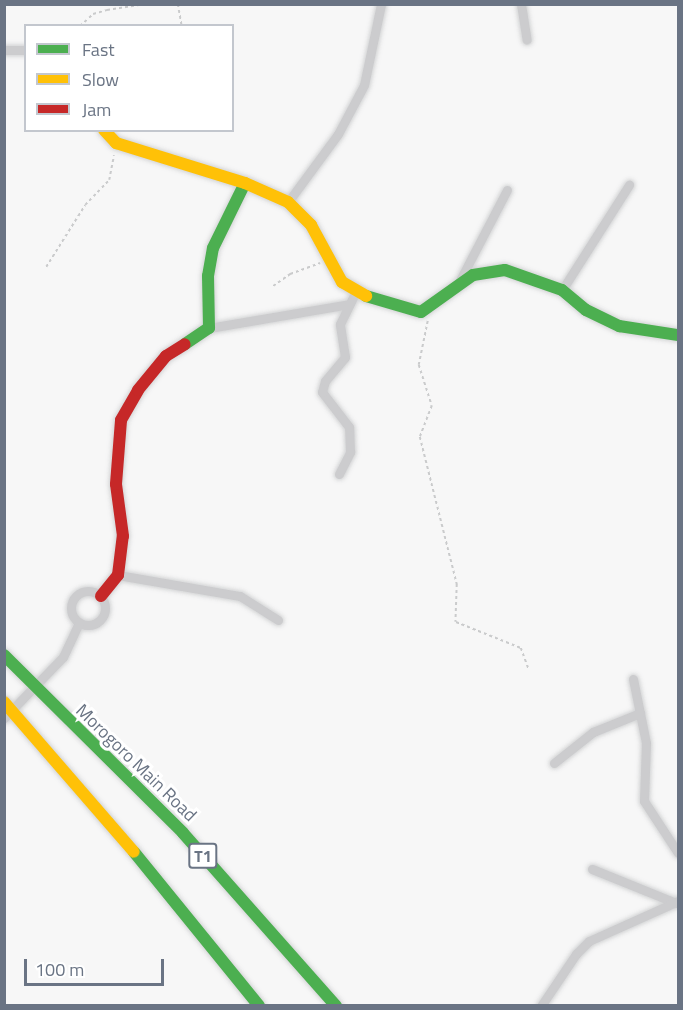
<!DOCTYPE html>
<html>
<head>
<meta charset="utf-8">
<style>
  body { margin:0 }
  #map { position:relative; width:683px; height:1010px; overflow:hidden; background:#f7f7f7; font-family:"Titillium Web",sans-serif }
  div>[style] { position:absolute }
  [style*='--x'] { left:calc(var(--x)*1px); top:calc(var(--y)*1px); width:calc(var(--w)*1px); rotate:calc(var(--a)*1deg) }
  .path>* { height:1.5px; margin-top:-0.75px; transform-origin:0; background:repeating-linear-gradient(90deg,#cacbcc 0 3px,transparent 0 6px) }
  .roads { filter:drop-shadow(0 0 2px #d3d4d5) drop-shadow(0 0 2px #d3d4d5) }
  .street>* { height:9px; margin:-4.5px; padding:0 4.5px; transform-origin:4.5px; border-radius:4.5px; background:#ccccce }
  .street>.ring { margin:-4.5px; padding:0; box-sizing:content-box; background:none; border:9px solid #ccccce; border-radius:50% }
  .fast>* { height:12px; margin:-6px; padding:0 6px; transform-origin:6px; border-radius:6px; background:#4caf50 }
  .slow>* { height:12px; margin:-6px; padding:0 6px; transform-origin:6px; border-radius:6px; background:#ffc107 }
  .jam>* { height:12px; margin:-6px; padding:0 6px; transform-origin:6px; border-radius:6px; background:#c62828 }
  span { translate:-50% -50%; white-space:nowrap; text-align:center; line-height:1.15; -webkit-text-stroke:6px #fff; paint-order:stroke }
  .shield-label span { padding:2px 4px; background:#fff; border:2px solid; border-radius:4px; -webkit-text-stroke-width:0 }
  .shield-label { font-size:16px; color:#6a7484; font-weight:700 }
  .street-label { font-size:18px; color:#6a7484 }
  .frame { position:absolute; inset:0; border:6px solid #6a7484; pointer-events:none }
  .legend { position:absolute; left:24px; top:24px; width:210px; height:108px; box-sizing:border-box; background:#fff; border:2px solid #c3c7ce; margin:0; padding:8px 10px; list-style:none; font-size:18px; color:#6a7484 }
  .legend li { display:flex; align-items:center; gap:12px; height:30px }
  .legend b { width:30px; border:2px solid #c3c7ce }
  .scale { position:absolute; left:24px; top:959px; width:140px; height:27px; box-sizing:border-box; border:3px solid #6a7484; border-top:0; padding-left:8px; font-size:18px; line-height:21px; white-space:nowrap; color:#6a7484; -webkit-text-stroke:4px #fff; paint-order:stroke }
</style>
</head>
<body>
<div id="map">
  <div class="path">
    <i style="--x:178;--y:4;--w:22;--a:80"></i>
    <i style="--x:80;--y:26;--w:18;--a:-43"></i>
    <i style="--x:93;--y:14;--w:15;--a:-16"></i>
    <i style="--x:107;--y:10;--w:37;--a:-9"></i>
    <i style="--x:46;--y:267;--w:73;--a:-57.8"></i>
    <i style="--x:85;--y:205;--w:35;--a:-46"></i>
    <i style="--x:109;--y:180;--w:25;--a:-79"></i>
    <i style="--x:273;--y:286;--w:21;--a:-35"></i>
    <i style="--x:290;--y:274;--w:32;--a:-20"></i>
    <i style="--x:428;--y:321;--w:45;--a:101.6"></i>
    <i style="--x:419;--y:365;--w:43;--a:72.4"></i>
    <i style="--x:432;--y:406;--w:33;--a:111"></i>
    <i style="--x:420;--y:437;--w:152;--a:75.9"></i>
    <i style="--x:457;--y:584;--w:38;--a:92"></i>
    <i style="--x:456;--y:622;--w:70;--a:21.8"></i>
    <i style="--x:521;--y:648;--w:23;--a:70"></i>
  </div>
  <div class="roads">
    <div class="street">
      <i style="--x:521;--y:4;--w:36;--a:81"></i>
      <i style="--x:4;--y:50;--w:22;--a:0"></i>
      <i style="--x:288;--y:202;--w:84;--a:-53.7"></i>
      <i style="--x:338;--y:134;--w:55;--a:-62"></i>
      <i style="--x:364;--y:85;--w:83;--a:-78.1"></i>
      <i style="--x:458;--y:284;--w:106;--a:-62.5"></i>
      <i style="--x:562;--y:290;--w:125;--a:-57.5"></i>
      <i style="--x:209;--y:328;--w:142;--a:-9.7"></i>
      <i style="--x:339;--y:474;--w:25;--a:-63"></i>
      <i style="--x:350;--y:452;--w:25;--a:-92"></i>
      <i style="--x:349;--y:427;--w:44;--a:-127.6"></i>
      <i style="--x:322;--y:392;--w:11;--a:-75"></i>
      <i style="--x:325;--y:381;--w:31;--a:-50"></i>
      <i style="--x:345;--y:357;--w:33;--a:-99"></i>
      <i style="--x:340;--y:324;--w:34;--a:-64"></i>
      <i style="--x:118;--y:575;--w:124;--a:9.8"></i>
      <i style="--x:240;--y:596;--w:45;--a:32.3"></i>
      <i class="ring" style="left:71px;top:591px;width:25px;height:25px"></i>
      <i style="--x:633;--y:679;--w:65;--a:78.5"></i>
      <i style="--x:646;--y:743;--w:58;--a:92"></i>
      <i style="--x:644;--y:801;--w:62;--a:56.8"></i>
      <i style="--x:4;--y:718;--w:85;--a:-46"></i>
      <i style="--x:63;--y:657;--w:38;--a:-65"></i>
      <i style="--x:554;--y:763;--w:50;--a:-38.5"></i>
      <i style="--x:593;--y:732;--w:51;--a:-22"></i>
      <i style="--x:592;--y:869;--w:91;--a:22"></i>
      <i style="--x:541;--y:1006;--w:63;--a:-56.1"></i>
      <i style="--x:576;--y:954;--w:18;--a:-45"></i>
      <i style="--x:589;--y:941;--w:98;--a:-24.2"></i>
    </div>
    <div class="fast">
      <i style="--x:366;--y:296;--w:57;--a:16.2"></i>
      <i style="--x:421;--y:312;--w:64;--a:-35.4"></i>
      <i style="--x:473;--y:275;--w:32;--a:-9"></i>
      <i style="--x:505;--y:270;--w:60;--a:19.3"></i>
      <i style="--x:562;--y:290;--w:31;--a:40"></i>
      <i style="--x:586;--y:310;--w:37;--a:26"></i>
      <i style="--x:619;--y:326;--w:60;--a:8.7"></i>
      <i style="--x:185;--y:344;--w:29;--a:-34"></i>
      <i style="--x:209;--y:328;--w:52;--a:-91.1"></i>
      <i style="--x:208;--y:276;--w:28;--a:-80"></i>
      <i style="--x:213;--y:248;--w:72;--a:-63.8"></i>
      <i style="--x:4;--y:655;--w:252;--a:44.8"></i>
      <i style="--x:183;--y:833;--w:231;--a:48.5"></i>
      <i style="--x:134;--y:852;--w:198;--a:50.9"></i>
    </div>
    <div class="slow">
      <i style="--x:104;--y:130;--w:18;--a:47"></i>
      <i style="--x:116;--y:143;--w:135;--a:17.2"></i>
      <i style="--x:245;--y:183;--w:47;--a:23.8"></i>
      <i style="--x:288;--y:202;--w:33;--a:45"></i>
      <i style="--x:311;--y:225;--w:65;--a:61.5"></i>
      <i style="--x:342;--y:282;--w:28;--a:30"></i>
      <i style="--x:4;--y:702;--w:198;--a:49.1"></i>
    </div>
    <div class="jam">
      <i style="--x:101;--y:596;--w:27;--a:-51"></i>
      <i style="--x:118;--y:575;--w:39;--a:-83"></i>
      <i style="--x:123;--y:536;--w:52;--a:-97.7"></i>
      <i style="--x:116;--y:484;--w:64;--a:-85.5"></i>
      <i style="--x:121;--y:420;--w:34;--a:-60"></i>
      <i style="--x:138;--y:390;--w:44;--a:-50.5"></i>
      <i style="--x:166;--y:356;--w:22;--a:-32"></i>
    </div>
  </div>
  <div class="shield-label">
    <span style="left:203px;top:856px">T1</span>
  </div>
  <div class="street-label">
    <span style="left:136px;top:763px;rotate:44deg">Morogoro Main Road</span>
  </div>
  <div class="frame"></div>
  <ul class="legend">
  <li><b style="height:8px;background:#4caf50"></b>Fast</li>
  <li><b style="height:8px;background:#ffc107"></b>Slow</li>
  <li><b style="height:8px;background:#c62828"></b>Jam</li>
  </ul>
  <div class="scale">100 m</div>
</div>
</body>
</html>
